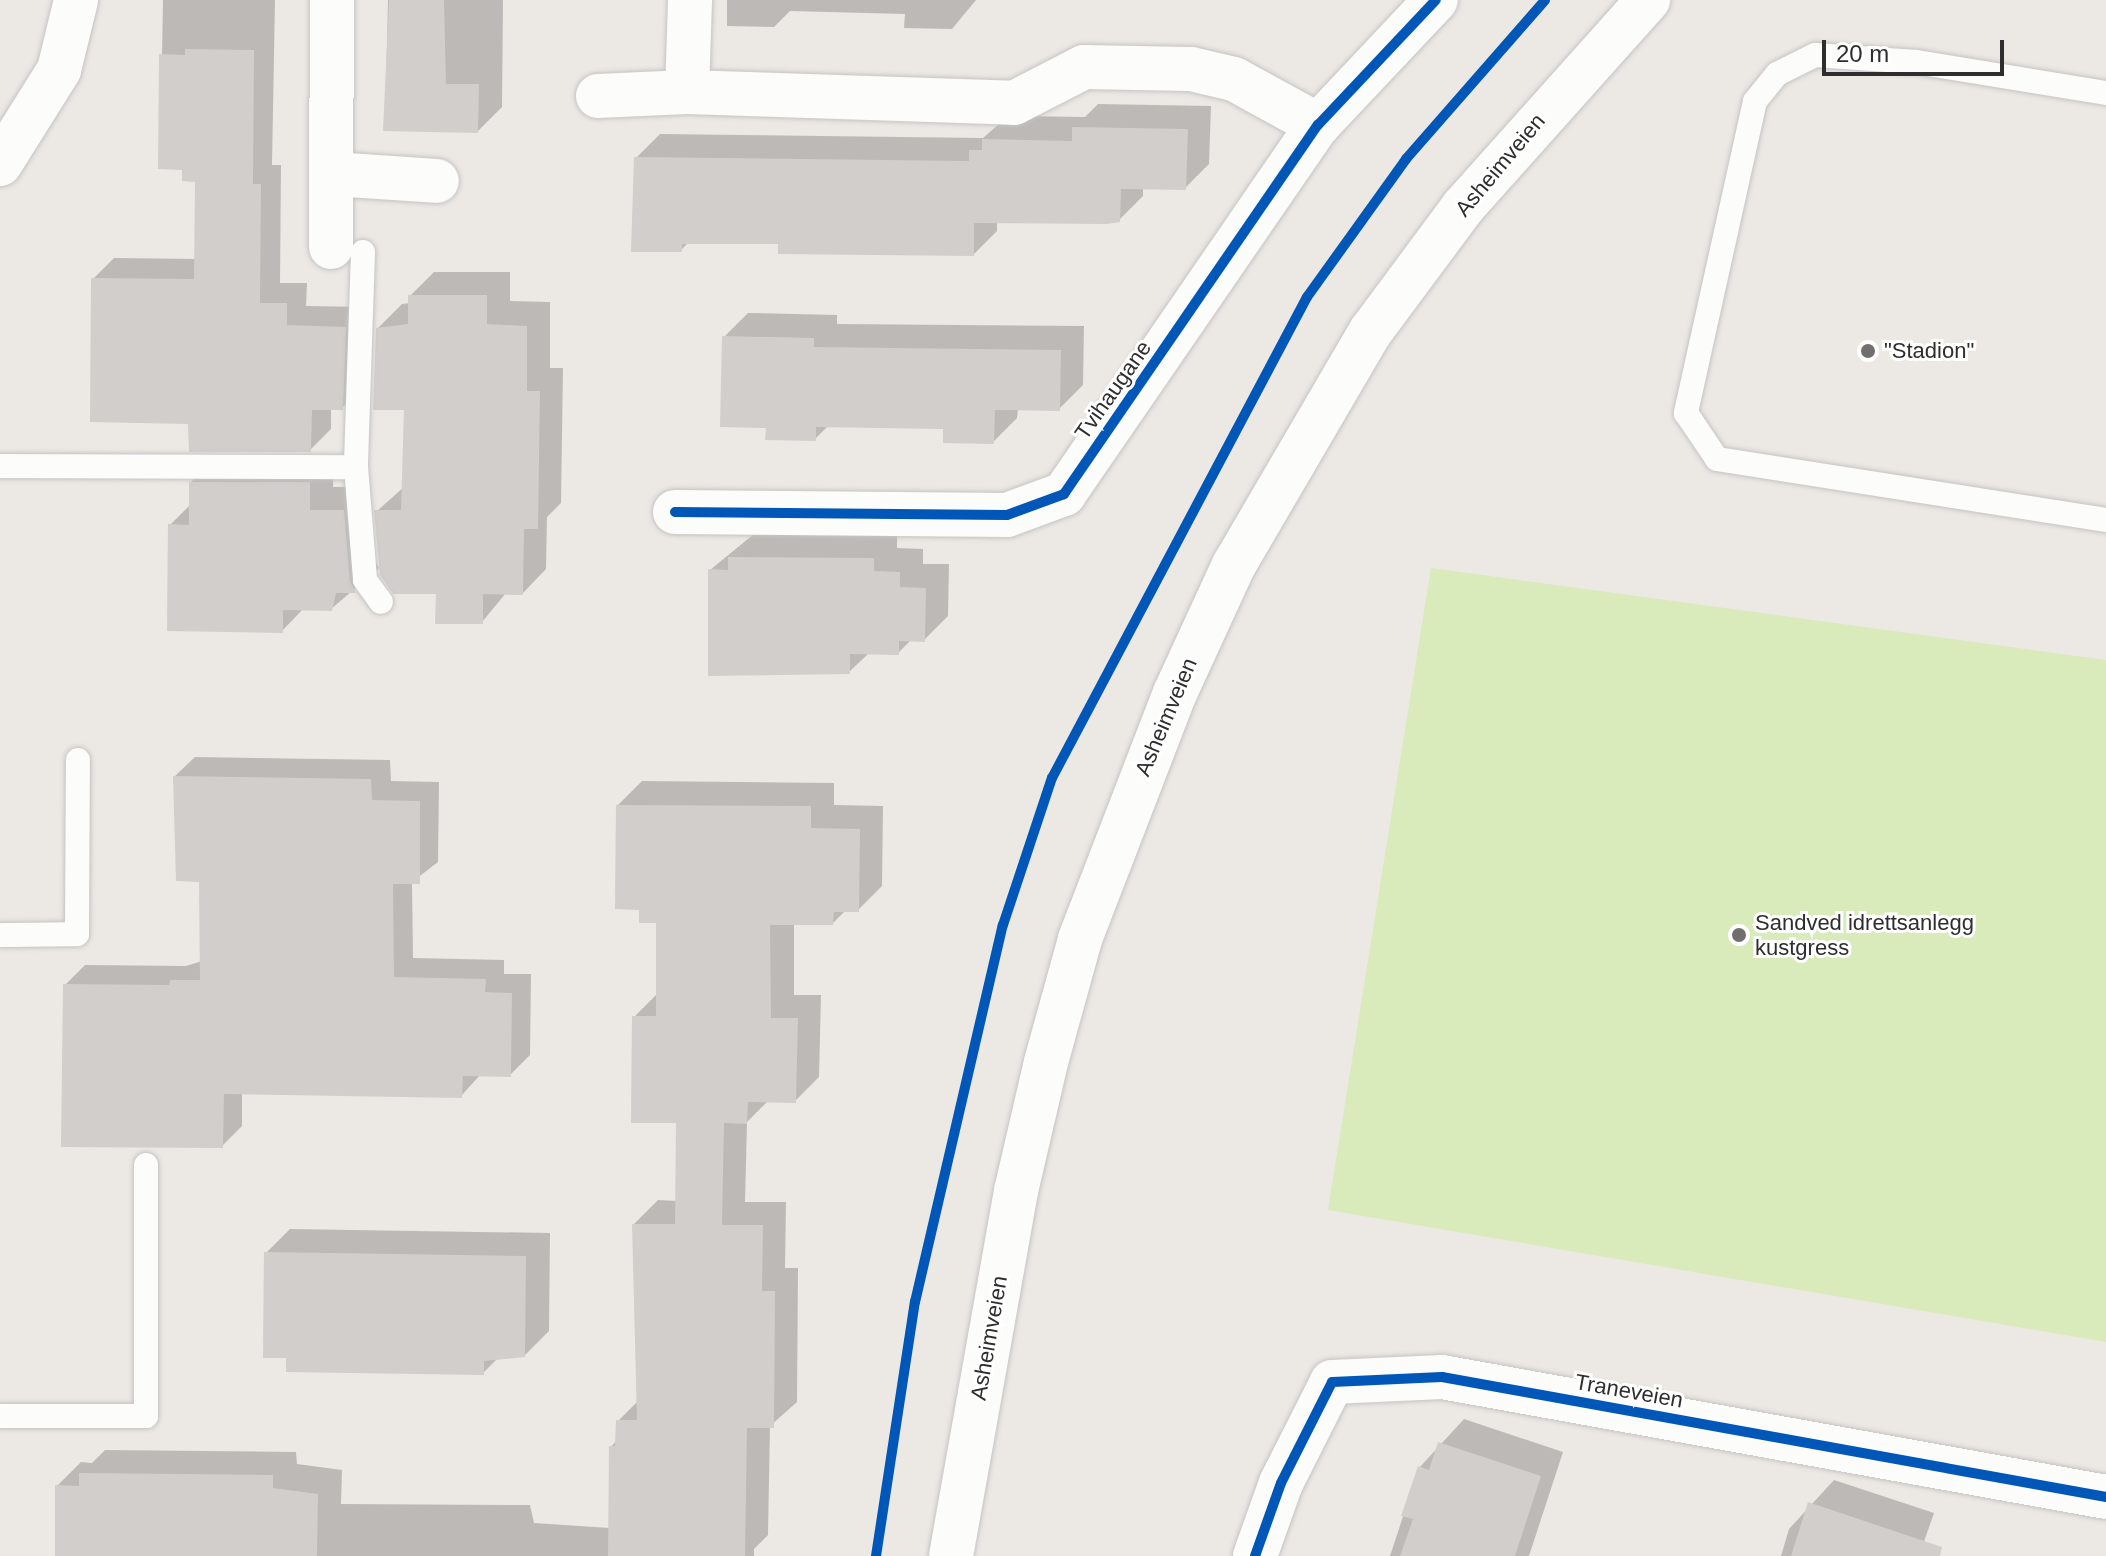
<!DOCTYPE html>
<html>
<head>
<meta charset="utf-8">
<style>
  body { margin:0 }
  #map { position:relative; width:2106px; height:1556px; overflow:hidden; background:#ece8e4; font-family:Arial,sans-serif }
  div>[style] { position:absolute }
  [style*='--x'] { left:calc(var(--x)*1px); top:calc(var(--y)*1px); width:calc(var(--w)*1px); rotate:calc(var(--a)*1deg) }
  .pitch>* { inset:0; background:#d9eabb }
  .shadow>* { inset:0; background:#0003 }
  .building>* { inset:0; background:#d1cecb }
  .roads { filter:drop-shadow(0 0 2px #c5c4c5) drop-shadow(0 0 2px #c5c4c5) }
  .lane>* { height:24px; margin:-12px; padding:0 12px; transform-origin:12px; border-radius:12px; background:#fcfcfb }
  .street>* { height:44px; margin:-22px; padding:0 22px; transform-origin:22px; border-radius:22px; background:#fcfcfb }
  .secondary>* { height:44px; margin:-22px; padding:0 22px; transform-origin:22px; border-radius:22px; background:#fcfcfb }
  .cycleway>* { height:10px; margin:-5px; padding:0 5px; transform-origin:5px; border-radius:5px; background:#0057b8 }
  .dots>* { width:22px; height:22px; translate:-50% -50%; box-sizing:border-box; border:4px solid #fff; border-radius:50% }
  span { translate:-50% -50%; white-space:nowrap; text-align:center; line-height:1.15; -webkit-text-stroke:6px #fff; paint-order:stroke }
  .street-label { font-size:22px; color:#2e2e2e }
  .poi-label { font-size:22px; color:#2e2e2e }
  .left { translate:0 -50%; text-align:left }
  .scale { position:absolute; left:1822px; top:40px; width:182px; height:36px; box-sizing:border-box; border:4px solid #2e2e2e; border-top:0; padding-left:10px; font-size:24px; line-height:28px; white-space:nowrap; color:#2e2e2e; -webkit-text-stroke:6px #fff; paint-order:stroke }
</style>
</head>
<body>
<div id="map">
  <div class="pitch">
    <i style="clip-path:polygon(1431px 568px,2106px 660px,2106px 1342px,1328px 1210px)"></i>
  </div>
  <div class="shadow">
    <i style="clip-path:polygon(163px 0,275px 0,272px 165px,281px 165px,280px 283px,307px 283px,306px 306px,365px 307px,363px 387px,342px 408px,331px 408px,331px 429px,310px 450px,190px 422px,93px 279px,114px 258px,197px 259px,197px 180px,184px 168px,160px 167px)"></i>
    <i style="clip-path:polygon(388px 0,503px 0,502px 107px,478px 131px,385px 129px)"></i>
    <i style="clip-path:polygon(727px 0,976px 0,952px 29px,904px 28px,905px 14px,790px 11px,774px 27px,727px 26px)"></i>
    <i style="clip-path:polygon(1098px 104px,1211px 106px,1209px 164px,1185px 188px,1143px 187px,1143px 196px,1119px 220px,997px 221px,997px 231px,973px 255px,780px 242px,689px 242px,681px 250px,636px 158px,660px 134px,983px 138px,1008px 116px,1085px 117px)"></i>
    <i style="clip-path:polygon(434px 272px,510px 272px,510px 301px,550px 302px,550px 368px,563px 368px,561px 503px,547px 517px,546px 569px,523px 593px,506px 593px,482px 622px,438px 592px,377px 511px,404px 487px,406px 408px,378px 328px,402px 304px,410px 303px,410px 296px)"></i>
    <i style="clip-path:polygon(748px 313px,837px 315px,837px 324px,1084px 326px,1083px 385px,1059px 409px,1018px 409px,1017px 418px,993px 442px,945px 427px,829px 425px,815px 439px,768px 426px,724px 337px)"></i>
    <i style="clip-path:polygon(215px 458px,334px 459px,333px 487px,368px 487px,373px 557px,379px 568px,331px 609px,304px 608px,282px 631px,170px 525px,191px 504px,191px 482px)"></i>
    <i style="clip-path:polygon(754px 534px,897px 535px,897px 548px,923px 549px,923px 564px,949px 564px,948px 616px,924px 640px,912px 639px,898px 653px,869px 653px,849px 672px,710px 570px)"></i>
    <i style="clip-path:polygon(195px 757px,390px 760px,391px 781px,439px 782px,438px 862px,412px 882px,413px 958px,504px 960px,504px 974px,531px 974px,530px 1055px,510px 1075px,481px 1074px,461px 1096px,242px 1093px,242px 1126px,222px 1146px,65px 985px,85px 965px,186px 966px,202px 961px,201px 880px,175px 776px)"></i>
    <i style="clip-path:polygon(642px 781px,834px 783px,834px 805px,883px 806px,882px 886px,858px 910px,846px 910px,833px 923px,794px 923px,794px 995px,821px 995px,819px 1077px,795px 1101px,768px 1101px,747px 1122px,745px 1202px,786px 1202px,785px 1268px,798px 1268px,797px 1402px,770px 1426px,768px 1535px,754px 1549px,754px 1556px,57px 1556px,57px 1486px,81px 1462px,92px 1463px,105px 1450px,296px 1452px,297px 1464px,342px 1470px,341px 1504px,530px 1505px,534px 1523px,610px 1528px,611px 1447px,617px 1440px,618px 1421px,639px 1400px,634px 1224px,658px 1200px,677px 1201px,678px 1121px,634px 1017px,658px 993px,658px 921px,618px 805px)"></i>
    <i style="clip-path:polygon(290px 1229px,550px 1233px,549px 1331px,525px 1355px,497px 1359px,483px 1373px,288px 1356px,266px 1253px)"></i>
    <i style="clip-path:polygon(1464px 1419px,1563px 1452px,1529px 1556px,1390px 1556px,1419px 1468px)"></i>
    <i style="clip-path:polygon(1834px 1480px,1934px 1513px,1919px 1556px,1781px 1556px,1789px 1529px)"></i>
  </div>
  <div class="building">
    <i style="clip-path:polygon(389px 0,444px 0,446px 84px,479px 84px,478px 133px,383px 131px)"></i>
    <i style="clip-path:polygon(185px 49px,254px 50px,253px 184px,261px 184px,260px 303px,287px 303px,287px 325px,346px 327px,343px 410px,312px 410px,311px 452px,189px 452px,188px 424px,90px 422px,91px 278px,194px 279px,195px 182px,182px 181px,182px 170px,158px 169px,159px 54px,185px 55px)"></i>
    <i style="clip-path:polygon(1072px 127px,1188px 129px,1186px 190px,1121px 189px,1120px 222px,1107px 224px,974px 223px,974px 256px,778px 254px,778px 244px,682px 244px,682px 252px,631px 252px,634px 157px,969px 161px,969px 150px,982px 150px,982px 139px,1072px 141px)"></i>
    <i style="clip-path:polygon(408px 295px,487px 295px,487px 324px,527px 326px,527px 391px,540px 391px,538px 529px,524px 529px,523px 595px,483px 594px,483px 624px,435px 624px,436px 594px,393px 594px,380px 575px,374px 510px,401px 510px,404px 410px,373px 410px,376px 328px,408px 324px)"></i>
    <i style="clip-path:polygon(722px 336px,814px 338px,814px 347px,1061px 350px,1060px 411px,995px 410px,994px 444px,943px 443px,943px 429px,816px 427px,816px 441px,765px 440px,766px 428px,720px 427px)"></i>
    <i style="clip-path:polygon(189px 482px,310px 482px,310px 510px,344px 510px,350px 581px,356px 593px,336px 593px,332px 611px,283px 610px,283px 633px,167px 631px,168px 524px,189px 525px)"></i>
    <i style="clip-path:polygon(728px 557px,874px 558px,874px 571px,900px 572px,900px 587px,926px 588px,925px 642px,899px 641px,899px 655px,850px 654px,850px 674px,708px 676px,708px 569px,728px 570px)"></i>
    <i style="clip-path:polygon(173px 776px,371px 779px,372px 800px,420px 801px,420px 884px,393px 884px,394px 977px,486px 979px,485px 992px,512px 993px,511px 1077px,463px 1076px,462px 1098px,224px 1094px,223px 1148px,61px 1147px,63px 984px,169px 985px,170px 980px,200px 980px,199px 882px,176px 881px)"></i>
    <i style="clip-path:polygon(616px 805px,811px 806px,811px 828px,860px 829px,859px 912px,834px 912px,833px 925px,770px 925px,771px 1018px,798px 1018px,796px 1103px,748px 1102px,747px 1124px,724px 1123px,722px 1225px,763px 1225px,762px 1291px,775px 1291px,774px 1428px,747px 1428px,745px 1556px,608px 1556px,609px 1446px,615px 1446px,616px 1420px,637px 1420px,632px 1224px,675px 1224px,676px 1123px,631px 1123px,632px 1016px,656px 1016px,656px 923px,639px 923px,639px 910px,615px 909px)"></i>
    <i style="clip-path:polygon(264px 1252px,526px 1256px,525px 1357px,484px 1361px,484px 1375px,286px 1372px,286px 1358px,263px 1358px)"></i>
    <i style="clip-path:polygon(1438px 1442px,1541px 1476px,1515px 1556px,1400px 1556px,1413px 1519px,1401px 1516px,1418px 1466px,1429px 1470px)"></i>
    <i style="clip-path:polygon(79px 1473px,273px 1475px,273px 1488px,318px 1494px,317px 1556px,55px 1556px,55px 1485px,79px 1486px)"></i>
    <i style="clip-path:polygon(1808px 1502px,1942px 1547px,1940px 1556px,1791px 1556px)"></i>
  </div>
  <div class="roads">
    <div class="lane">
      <i style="--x:2106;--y:93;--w:193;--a:-170.7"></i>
      <i style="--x:1916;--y:62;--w:101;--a:-176"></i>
      <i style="--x:1815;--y:55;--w:42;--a:153.4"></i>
      <i style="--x:1777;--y:74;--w:35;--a:129"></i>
      <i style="--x:1755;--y:101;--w:320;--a:102.5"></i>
      <i style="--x:1686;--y:413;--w:55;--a:56"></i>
      <i style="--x:1717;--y:459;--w:394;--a:8.9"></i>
      <i style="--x:363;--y:252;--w:215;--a:91.9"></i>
      <i style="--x:356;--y:467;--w:113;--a:85.4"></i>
      <i style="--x:365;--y:580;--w:27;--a:54"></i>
      <i style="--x:0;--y:466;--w:356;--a:0.2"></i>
      <i style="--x:0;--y:935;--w:77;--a:-0.7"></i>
      <i style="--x:77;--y:934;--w:174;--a:-89.7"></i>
      <i style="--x:0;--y:1416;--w:146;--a:0"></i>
      <i style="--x:146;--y:1416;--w:251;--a:-90"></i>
    </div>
    <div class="street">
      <i style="--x:687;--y:92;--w:92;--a:-88.1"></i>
      <i style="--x:598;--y:96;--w:89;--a:-2.6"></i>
      <i style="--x:687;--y:92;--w:327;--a:1.9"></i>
      <i style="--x:1014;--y:103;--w:79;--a:-27.2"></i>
      <i style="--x:1084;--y:67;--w:107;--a:1.1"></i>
      <i style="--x:1191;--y:69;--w:44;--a:13.1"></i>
      <i style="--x:1234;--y:79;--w:96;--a:28.7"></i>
      <i style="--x:0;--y:164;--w:111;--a:-57.9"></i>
      <i style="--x:59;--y:70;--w:72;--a:-76.3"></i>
      <i style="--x:332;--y:174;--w:105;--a:3.8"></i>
      <i style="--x:331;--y:247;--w:247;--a:-89.8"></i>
      <i style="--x:675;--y:512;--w:332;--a:0.5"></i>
      <i style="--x:1007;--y:515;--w:61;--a:-20.2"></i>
      <i style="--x:1064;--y:494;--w:448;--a:-55.5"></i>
      <i style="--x:1318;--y:125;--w:172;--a:-46.7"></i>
      <i style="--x:1255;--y:1556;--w:77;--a:-70.4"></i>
      <i style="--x:1281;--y:1483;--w:113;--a:-63.2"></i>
      <i style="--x:1332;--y:1382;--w:110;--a:-2.6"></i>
      <i style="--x:1442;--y:1377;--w:675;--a:10.24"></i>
    </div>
    <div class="secondary">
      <i style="--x:951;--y:1556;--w:371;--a:-79.9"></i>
      <i style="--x:1016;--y:1191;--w:132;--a:-76.9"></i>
      <i style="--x:1046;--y:1062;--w:128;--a:-74.5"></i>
      <i style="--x:1080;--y:939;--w:264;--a:-68.9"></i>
      <i style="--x:1175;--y:693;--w:141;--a:-65.3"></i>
      <i style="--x:1234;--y:565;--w:271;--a:-59.7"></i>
      <i style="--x:1371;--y:331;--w:154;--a:-53.4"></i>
      <i style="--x:1463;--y:207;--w:278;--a:-48.2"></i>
    </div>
  </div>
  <div class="cycleway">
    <i style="--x:675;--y:512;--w:332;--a:0.5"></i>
    <i style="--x:1007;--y:515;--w:61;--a:-20.2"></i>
    <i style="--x:1064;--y:494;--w:448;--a:-55.5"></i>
    <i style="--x:1318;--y:125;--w:172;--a:-46.7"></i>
    <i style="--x:876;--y:1556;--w:257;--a:-81.3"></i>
    <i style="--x:915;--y:1302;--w:387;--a:-76.9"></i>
    <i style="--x:1003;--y:925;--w:155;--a:-71.6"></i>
    <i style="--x:1052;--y:778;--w:544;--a:-62.07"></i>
    <i style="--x:1307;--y:297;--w:170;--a:-54.3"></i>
    <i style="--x:1406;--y:159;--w:211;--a:-48.8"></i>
    <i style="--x:1255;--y:1556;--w:77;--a:-70.4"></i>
    <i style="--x:1281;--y:1483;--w:113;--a:-63.2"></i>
    <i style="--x:1332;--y:1382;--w:110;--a:-2.6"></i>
    <i style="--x:1442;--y:1377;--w:675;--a:10.24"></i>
  </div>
  <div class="dots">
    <i style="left:1868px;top:351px;background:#706f6e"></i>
    <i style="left:1739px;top:935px;background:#706f6e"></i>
  </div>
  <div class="street-label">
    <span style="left:1500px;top:165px;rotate:-50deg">Asheimveien</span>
    <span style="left:1113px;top:390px;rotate:-55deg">Tvihaugane</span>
    <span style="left:1166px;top:717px;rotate:-67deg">Asheimveien</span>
    <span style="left:989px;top:1338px;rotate:-80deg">Asheimveien</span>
    <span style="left:1629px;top:1391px;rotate:10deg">Traneveien</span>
  </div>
  <div class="poi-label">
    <span class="left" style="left:1884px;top:351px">"Stadion"</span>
    <span class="left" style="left:1755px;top:935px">Sandved idrettsanlegg<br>kustgress</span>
  </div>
  <div class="scale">20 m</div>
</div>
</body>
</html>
